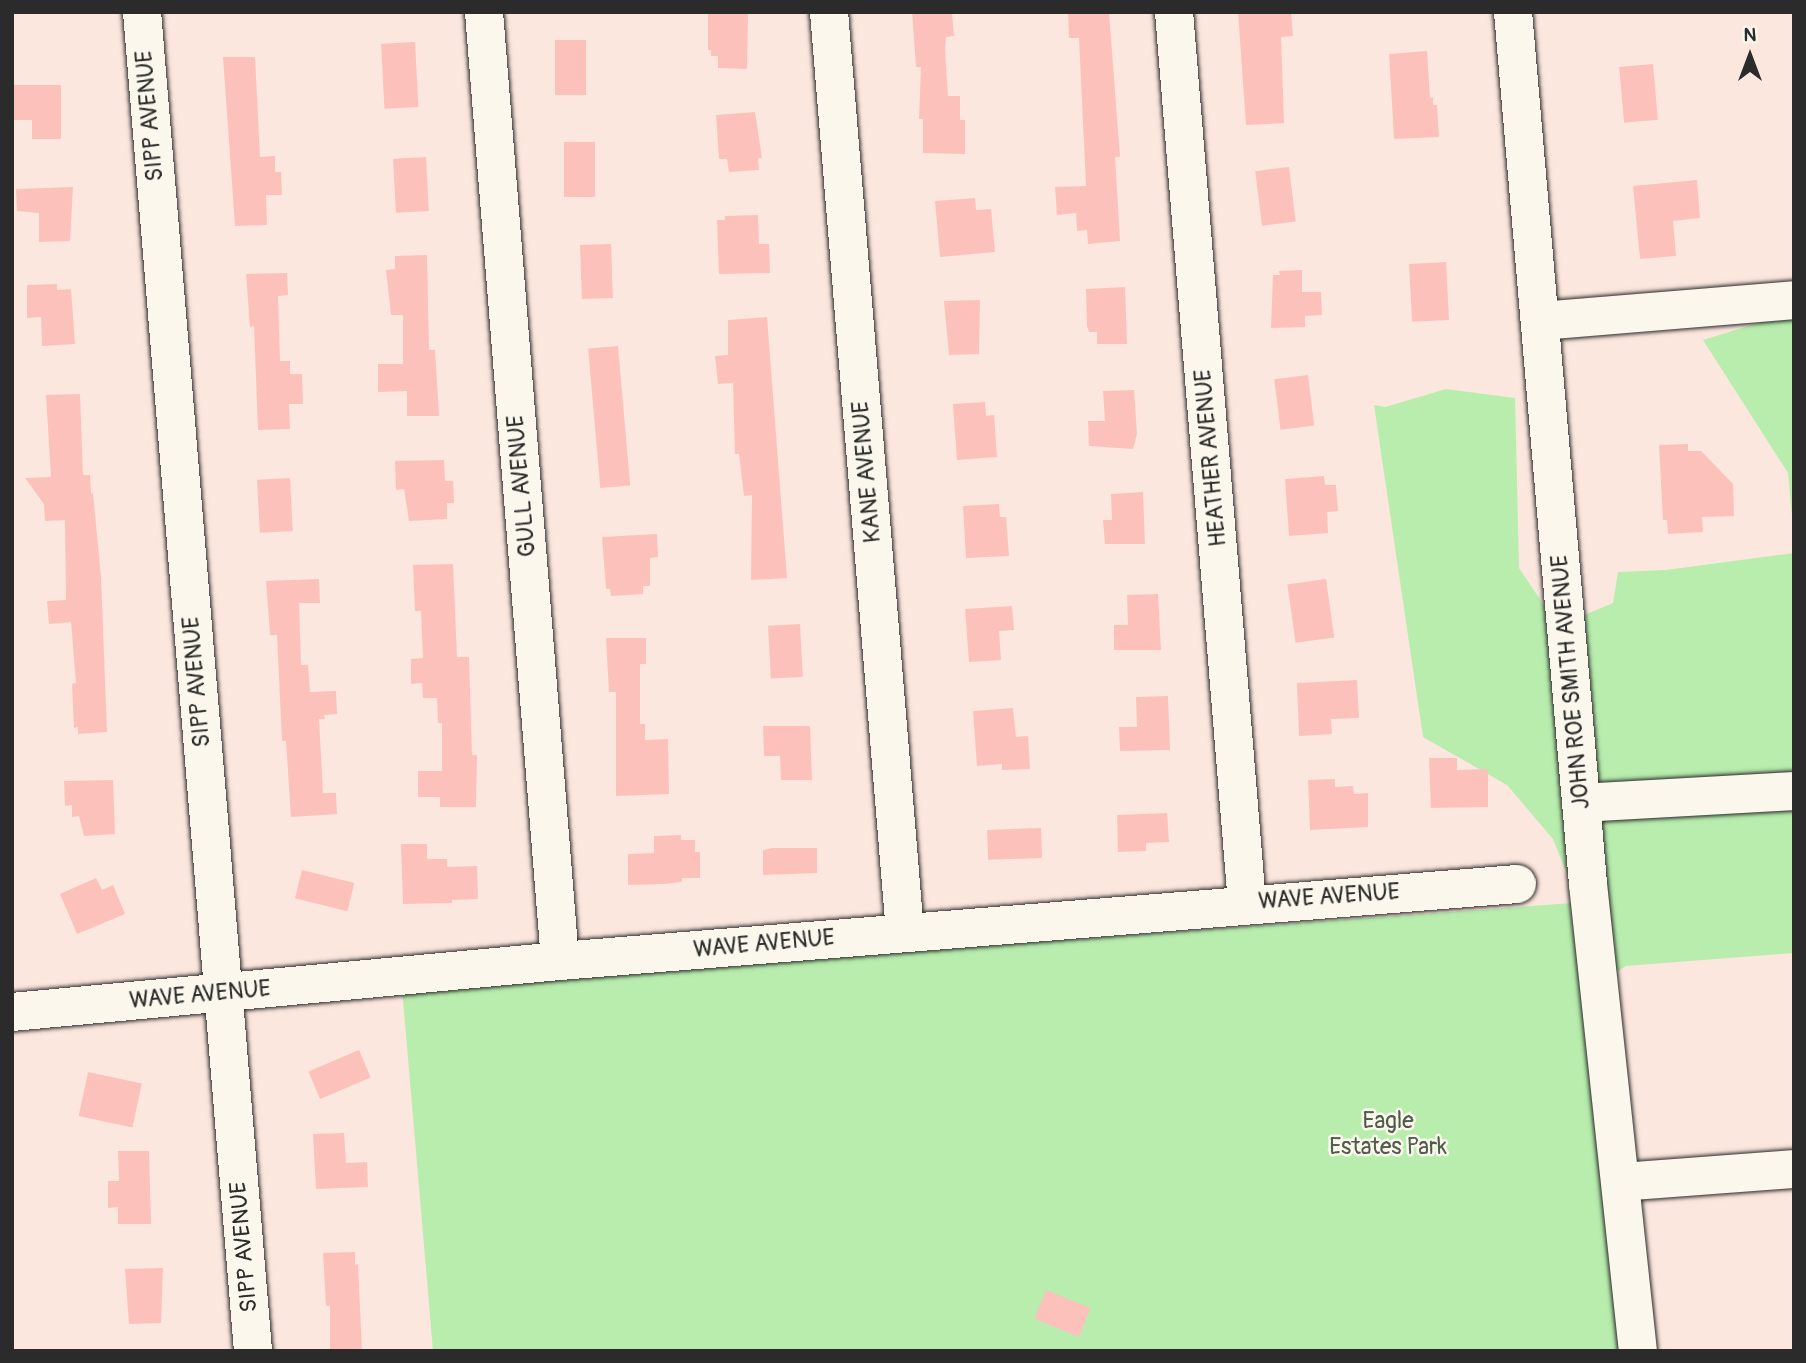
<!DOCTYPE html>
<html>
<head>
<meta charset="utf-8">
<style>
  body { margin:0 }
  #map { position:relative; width:1806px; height:1363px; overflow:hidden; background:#fce7de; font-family:Pangolin,sans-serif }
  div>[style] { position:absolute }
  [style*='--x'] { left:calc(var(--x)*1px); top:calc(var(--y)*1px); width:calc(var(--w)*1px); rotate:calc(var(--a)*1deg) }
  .green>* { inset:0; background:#b8edae }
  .building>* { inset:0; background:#fdc1bc; transform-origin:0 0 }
  .roads { filter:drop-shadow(0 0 2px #2b2b2b) drop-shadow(0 0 2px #2b2b2b) }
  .minor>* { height:38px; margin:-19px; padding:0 19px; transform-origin:19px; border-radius:19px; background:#fbf7ec }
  span { translate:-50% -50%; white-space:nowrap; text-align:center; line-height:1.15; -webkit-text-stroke:5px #fbf7ec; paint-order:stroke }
  .street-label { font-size:23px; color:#2b2b2b }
  .park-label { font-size:23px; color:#4e5c4c }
  .frame { position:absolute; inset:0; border:14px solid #2b2b2b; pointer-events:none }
  .north { position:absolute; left:1715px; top:21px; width:70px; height:70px; -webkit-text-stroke:5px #fbf7ec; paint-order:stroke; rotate:0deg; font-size:19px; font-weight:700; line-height:28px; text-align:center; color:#2b2b2b }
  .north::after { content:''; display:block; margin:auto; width:24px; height:32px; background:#2b2b2b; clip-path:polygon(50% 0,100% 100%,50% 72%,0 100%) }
</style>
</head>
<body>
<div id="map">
  <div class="green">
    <i style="clip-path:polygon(1794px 312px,1794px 537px,1788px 473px,1703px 340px)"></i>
    <i style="clip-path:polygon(1446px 389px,1515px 398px,1519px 568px,1558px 626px,1613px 603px,1618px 572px,1666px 570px,1794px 553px,1794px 953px,1626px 966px,1593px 987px,1625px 1351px,433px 1351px,402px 988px,1573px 903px,1568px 876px,1553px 839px,1507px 785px,1423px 737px,1374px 405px,1385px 407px)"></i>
  </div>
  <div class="building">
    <i style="clip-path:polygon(708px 12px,748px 12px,747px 69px,718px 68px,718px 56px,711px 56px,711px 50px,708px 50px)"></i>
    <i style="clip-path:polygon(912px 12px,952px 12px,954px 36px,946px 37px,945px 50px,948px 96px,960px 96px,960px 120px,965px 120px,965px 154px,923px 153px,923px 119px,919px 119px,921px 67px,916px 67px)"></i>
    <i style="clip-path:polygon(1068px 12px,1109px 12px,1120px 157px,1115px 157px,1120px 241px,1088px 244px,1087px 230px,1077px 231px,1076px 213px,1057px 215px,1055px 187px,1086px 186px,1079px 38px,1069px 38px)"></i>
    <i style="clip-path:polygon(1238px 12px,1291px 12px,1293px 36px,1281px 37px,1284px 123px,1246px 125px)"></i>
    <i style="left:555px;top:40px;width:31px;height:55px"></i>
    <i style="left:415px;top:42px;width:65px;height:34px;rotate:87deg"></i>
    <i style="clip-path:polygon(1427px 51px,1430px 98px,1433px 97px,1433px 105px,1437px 105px,1439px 137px,1394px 139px,1389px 54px)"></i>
    <i style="clip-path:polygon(223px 57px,255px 57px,260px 157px,275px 156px,275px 172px,281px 172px,282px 195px,266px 195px,267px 225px,235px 226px)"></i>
    <i style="left:1653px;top:64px;width:56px;height:34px;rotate:85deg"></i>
    <i style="clip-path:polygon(13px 85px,61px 85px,61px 139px,32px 139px,32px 120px,13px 120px)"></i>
    <i style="clip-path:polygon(755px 112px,762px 158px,758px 158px,759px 170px,729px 172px,727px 159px,719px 159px,716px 115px)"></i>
    <i style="left:564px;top:142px;width:31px;height:55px"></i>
    <i style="left:426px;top:157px;width:54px;height:33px;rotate:87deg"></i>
    <i style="left:1289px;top:167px;width:55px;height:34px;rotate:83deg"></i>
    <i style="clip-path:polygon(1697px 180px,1700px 218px,1673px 221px,1676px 256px,1640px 259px,1633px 186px)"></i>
    <i style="clip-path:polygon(73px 187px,70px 241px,39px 242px,39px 213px,17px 211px,16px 189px)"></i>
    <i style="clip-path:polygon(975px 198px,976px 210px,991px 209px,995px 252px,940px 257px,935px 201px)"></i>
    <i style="clip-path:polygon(758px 215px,759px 244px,769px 244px,770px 273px,719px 274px,717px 220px,725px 220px,725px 216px)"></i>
    <i style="left:611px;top:244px;width:54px;height:31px;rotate:88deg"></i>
    <i style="clip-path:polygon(427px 255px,429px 350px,435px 350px,439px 416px,407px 416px,407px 391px,378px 392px,378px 364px,403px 364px,403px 315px,391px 315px,386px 270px,395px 269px,395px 256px)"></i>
    <i style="left:1446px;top:262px;width:58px;height:37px;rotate:87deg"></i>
    <i style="clip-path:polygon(1302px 270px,1302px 292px,1321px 292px,1322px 315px,1305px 316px,1305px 327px,1271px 328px,1273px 275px,1280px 275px,1279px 271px)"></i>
    <i style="clip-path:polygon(287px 273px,288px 295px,278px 296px,280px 361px,290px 361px,290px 374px,302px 374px,303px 404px,289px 404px,290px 429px,258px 430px,254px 326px,250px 327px,246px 274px)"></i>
    <i style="clip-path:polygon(57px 284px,57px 290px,71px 289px,75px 344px,42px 346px,41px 317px,27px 318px,27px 285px)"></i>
    <i style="clip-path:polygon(1125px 287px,1127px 344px,1097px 344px,1097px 332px,1089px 332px,1087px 326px,1086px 289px)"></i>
    <i style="clip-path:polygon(980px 300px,979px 354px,949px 355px,944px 301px)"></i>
    <i style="clip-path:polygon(767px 317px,787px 578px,751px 580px,752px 495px,744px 496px,739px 454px,735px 454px,733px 383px,718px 384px,715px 356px,728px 355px,728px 320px)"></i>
    <i style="left:618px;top:346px;width:140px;height:30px;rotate:85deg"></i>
    <i style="left:1308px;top:375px;width:51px;height:34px;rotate:83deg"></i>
    <i style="clip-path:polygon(1134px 390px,1137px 434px,1133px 449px,1089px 446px,1088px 421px,1105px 421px,1103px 391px)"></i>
    <i style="clip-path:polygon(80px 394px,83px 475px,90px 475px,91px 494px,93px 493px,101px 577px,107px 732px,78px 734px,78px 727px,74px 728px,72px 684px,76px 683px,71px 622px,49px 624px,47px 601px,66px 600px,65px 520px,45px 521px,44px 504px,25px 478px,51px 477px,46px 395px)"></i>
    <i style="clip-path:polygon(985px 402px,986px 416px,994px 415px,997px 457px,957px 460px,953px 404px)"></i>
    <i style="clip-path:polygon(1688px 444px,1688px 451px,1701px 451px,1733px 484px,1734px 516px,1702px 517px,1703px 532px,1668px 534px,1667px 520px,1663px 520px,1659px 445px)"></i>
    <i style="clip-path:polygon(444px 460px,445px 481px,453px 481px,454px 503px,447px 503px,447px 519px,409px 521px,404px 489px,396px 490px,395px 461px)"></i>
    <i style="clip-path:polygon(1324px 476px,1325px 485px,1336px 485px,1338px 511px,1327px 512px,1328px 533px,1289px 536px,1285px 479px)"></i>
    <i style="left:290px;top:478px;width:53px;height:33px;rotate:87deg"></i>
    <i style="clip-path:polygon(1143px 492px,1145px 544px,1105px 544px,1103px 520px,1112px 520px,1111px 494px)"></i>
    <i style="clip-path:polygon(999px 504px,1000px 517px,1006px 517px,1009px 556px,966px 558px,963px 506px)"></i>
    <i style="clip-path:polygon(657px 534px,658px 557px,650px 558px,650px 586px,643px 586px,643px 594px,611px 596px,610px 589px,606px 589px,602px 537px)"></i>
    <i style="clip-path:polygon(453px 564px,457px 657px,469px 657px,472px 755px,477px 755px,476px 807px,440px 807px,440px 797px,418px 797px,418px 771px,442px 771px,442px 723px,438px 723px,437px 698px,423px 698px,422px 683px,411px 684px,411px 659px,423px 658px,421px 611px,415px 611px,413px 565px)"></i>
    <i style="clip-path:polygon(319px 579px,320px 603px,299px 603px,301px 665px,308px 665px,310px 692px,336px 691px,337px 714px,324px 715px,325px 719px,319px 719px,323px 793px,336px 793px,337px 814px,291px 817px,286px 741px,282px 741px,277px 635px,270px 635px,266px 581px)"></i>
    <i style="left:1326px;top:579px;width:59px;height:39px;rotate:82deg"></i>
    <i style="clip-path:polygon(1158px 594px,1161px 650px,1114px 650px,1114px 625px,1128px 625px,1127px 595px)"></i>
    <i style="clip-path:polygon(1012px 606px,1014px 630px,999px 631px,1001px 660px,969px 662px,965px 609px)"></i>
    <i style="left:800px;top:624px;width:53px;height:32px;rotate:87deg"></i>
    <i style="clip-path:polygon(606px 638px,646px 638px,646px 664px,640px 664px,640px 724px,645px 724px,645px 740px,668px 739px,669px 794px,616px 796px,616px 692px,609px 692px)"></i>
    <i style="clip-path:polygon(1357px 680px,1359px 718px,1331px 719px,1332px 734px,1299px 736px,1297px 683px)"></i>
    <i style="clip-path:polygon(1168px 696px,1170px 750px,1120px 751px,1119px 727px,1137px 727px,1136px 697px)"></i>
    <i style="clip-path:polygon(1013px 708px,1016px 737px,1028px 736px,1030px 769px,1002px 770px,1002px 764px,977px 766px,973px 711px)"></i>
    <i style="clip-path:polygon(763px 726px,810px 726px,812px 780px,781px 780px,780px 756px,764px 756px)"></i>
    <i style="clip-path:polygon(1429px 758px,1457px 758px,1457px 770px,1488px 769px,1488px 807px,1431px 808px)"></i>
    <i style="clip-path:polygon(1335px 779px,1335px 787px,1353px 786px,1354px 794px,1368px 793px,1368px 827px,1310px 830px,1308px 780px)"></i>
    <i style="clip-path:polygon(113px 780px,115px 834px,84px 836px,79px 816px,72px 817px,72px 805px,65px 806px,64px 781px)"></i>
    <i style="clip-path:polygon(1167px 813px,1169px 842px,1146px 843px,1146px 851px,1118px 852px,1117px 815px)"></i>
    <i style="left:1041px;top:828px;width:30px;height:54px;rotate:88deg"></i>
    <i style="clip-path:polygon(681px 835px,681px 840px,695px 840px,695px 852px,700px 852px,700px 878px,682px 878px,682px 882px,664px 884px,628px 885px,628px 854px,654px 853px,654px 836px)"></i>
    <i style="clip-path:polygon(401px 844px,427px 844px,427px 859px,447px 859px,447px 867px,477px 866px,478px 899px,452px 900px,452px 903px,403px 904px)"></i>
    <i style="clip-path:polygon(773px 848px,817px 848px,817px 873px,763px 875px,763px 850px)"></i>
    <i style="left:302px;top:870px;width:54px;height:29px;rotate:14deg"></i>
    <i style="clip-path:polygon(96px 878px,102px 890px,113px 885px,125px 914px,77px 934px,60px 894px)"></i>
    <i style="left:359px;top:1050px;width:30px;height:55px;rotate:67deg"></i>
    <i style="left:88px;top:1072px;width:55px;height:45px;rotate:12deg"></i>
    <i style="clip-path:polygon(344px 1133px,346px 1163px,367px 1162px,368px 1187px,316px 1189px,313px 1134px)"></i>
    <i style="clip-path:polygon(118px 1151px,149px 1151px,151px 1224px,118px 1224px,118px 1207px,108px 1208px,108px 1181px,119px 1181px)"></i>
    <i style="clip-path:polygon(355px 1252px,355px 1265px,358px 1264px,362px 1351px,330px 1351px,330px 1306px,326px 1306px,323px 1253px)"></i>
    <i style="clip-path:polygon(163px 1268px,161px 1323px,129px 1324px,125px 1269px)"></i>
    <i style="left:1046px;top:1290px;width:48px;height:31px;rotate:22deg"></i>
  </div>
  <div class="roads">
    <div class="minor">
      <i style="--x:142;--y:12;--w:1344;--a:85.26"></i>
      <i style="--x:484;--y:12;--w:952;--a:85.42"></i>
      <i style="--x:829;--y:12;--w:923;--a:85.28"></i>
      <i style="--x:1174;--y:12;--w:894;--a:85.32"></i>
      <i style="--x:1513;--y:12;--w:875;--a:85.08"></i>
      <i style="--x:1588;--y:884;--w:470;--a:83.9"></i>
      <i style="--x:1541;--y:321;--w:254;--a:-4.7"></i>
      <i style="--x:1581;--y:803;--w:213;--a:-3.2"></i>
      <i style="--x:12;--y:1012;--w:550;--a:-5.32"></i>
      <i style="--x:560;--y:961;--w:960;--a:-4.6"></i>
      <i style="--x:1621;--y:1182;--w:173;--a:-4.3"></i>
    </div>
  </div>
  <div class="street-label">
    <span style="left:150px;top:116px;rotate:-95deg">SIPP AVENUE</span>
    <span style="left:1211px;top:458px;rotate:-95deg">HEATHER AVENUE</span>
    <span style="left:867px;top:472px;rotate:-95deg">KANE AVENUE</span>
    <span style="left:522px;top:486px;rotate:-95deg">GULL AVENUE</span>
    <span style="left:197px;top:682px;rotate:-95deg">SIPP AVENUE</span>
    <span style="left:1571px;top:682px;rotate:-95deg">JOHN ROE SMITH AVENUE</span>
    <span style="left:1329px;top:897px;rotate:-4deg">WAVE AVENUE</span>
    <span style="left:764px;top:944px;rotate:-5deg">WAVE AVENUE</span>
    <span style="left:200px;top:995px;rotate:-5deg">WAVE AVENUE</span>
    <span style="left:244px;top:1247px;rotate:-95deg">SIPP AVENUE</span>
  </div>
  <div class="park-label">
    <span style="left:1388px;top:1134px">Eagle<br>Estates Park</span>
  </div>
  <div class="frame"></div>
  <div class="north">N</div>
</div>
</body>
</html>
